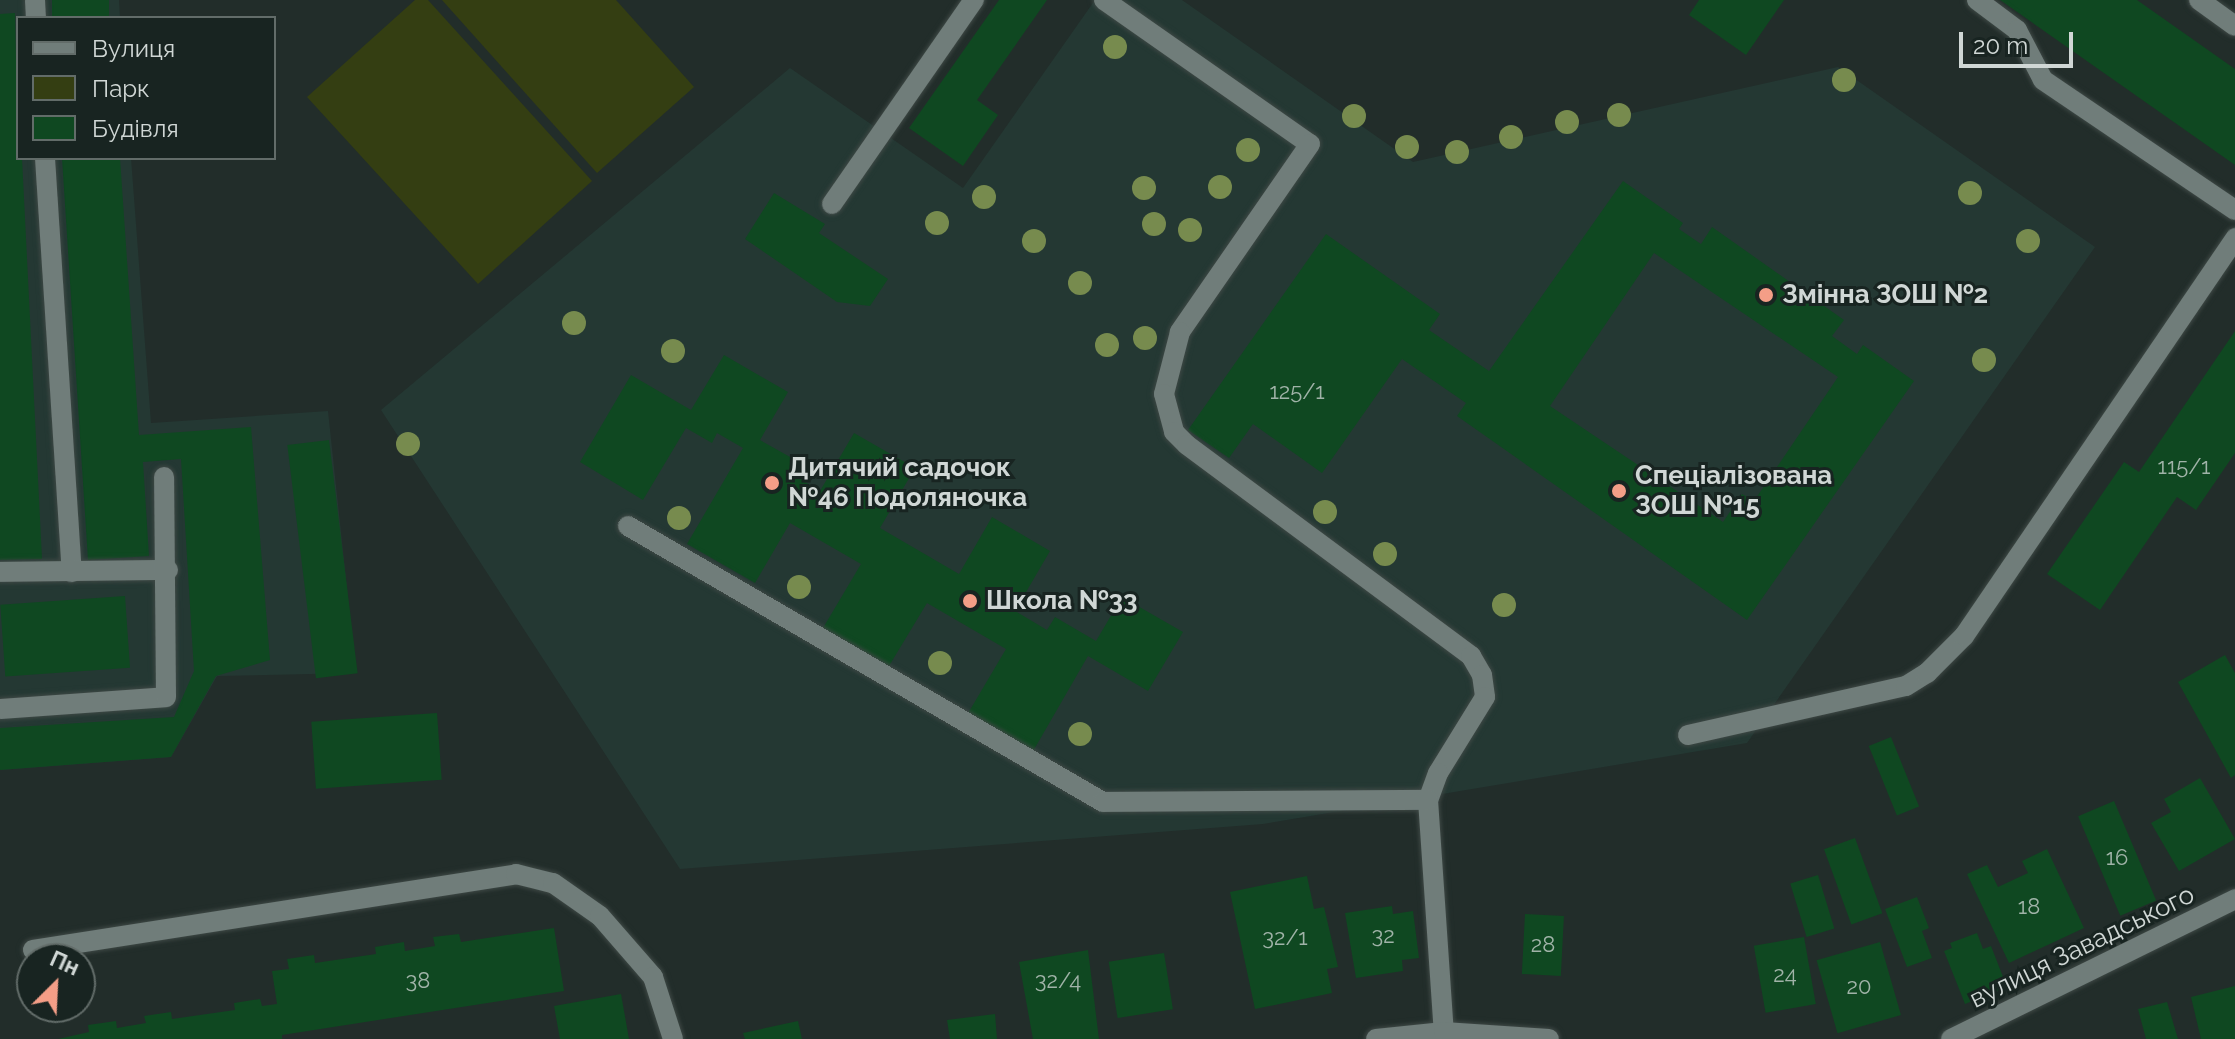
<!DOCTYPE html>
<html>
<head>
<meta charset="utf-8">
<style>
  body { margin:0 }
  #map { position:relative; width:2235px; height:1039px; overflow:hidden; background:#222d2a; font-family:Raleway,sans-serif }
  div>[style] { position:absolute }
  [style*='--x'] { left:calc(var(--x)*1px); top:calc(var(--y)*1px); width:calc(var(--w)*1px); rotate:calc(var(--a)*1deg) }
  .built>* { inset:0; background:#243833 }
  .green>* { inset:0; background:#343e12 }
  .building>* { inset:0; background:#0f4821; transform-origin:0 0 }
  .roads { filter:drop-shadow(0 0 2px #3e4845) drop-shadow(0 0 2px #3e4845) }
  .minor>* { height:20px; margin:-10px; padding:0 10px; transform-origin:10px; border-radius:10px; background:#707d7a }
  .trees>* { width:24px; height:24px; margin:-12px; border-radius:50%; background:#778b4e }
  .dots>* { width:22px; height:22px; translate:-50% -50%; box-sizing:border-box; border:4px solid #182421; border-radius:50% }
  span { translate:-50% -50%; white-space:nowrap; text-align:center; line-height:1.15; -webkit-text-stroke:6px #182421; paint-order:stroke }
  .number-label { font-size:22px; color:#a0b3a8 }
  .number-label span { -webkit-text-stroke-width:0 }
  .poi-label { font-size:26px; color:#d0d7d5; font-weight:700 }
  .left { translate:0 -50%; text-align:left }
  .street-label { font-size:26px; color:#d0d7d5 }
  .legend { position:absolute; left:16px; top:16px; width:260px; height:144px; box-sizing:border-box; background:#182421; border:2px solid #626c69; margin:0; padding:10px 14px; list-style:none; font-size:24px; color:#d0d7d5 }
  .legend li { display:flex; align-items:center; gap:16px; height:40px }
  .legend b { width:40px; border:2px solid #626c69 }
  .north { position:absolute; left:16px; top:943px; width:80px; height:80px; box-sizing:border-box; background:#182421; border:2px solid #626c69; border-radius:50%; rotate:24deg; font-size:22px; font-weight:700; line-height:32px; text-align:center; color:#d0d7d5 }
  .north::after { content:''; display:block; margin:auto; width:28px; height:36px; background:#f49e87; clip-path:polygon(50% 0,100% 100%,50% 72%,0 100%) }
  .scale { position:absolute; left:1959px; top:32px; width:114px; height:36px; box-sizing:border-box; border:4px solid #d0d7d5; border-top:0; padding-left:10px; font-size:24px; line-height:28px; white-space:nowrap; color:#d0d7d5; -webkit-text-stroke:6px #182421; paint-order:stroke }
</style>
</head>
<body>
<div id="map">
  <div class="built">
    <i style="clip-path:polygon(0 0,119px 0,120px 18px,18px 18px,18px 158px,131px 158px,151px 423px,328px 411px,356px 673px,217px 676px,171px 757px,0 770px)"></i>
    <i style="clip-path:polygon(1095px 0,1182px 0,1413px 162px,1838px 67px,2095px 247px,1747px 743px,1263px 824px,680px 869px,381px 410px,790px 68px,963px 188px)"></i>
  </div>
  <div class="green">
    <i style="clip-path:polygon(415px 0,428px 0,592px 181px,478px 284px,307px 97px)"></i>
    <i style="clip-path:polygon(442px 0,616px 0,694px 87px,597px 173px)"></i>
  </div>
  <div class="building">
    <i style="left:52px;top:0;width:57px;height:18px"></i>
    <i style="clip-path:polygon(999px 0,1047px 0,977px 100px,998px 115px,963px 166px,909px 128px)"></i>
    <i style="clip-path:polygon(1699px 0,1784px 0,1746px 55px,1689px 15px)"></i>
    <i style="clip-path:polygon(2000px 0,2137px 0,2235px 69px,2235px 165px)"></i>
    <i style="clip-path:polygon(15px 13px,18px 158px,22px 158px,42px 559px,0 560px,0 14px)"></i>
    <i style="clip-path:polygon(62px 158px,120px 158px,139px 435px,251px 427px,270px 660px,216px 676px,171px 757px,0 770px,0 728px,174px 717px,194px 671px,181px 459px,143px 462px,149px 556px,88px 560px)"></i>
    <i style="clip-path:polygon(evenodd,1623px 181px,1683px 223px,1679px 229px,1701px 244px,1712px 227px,1844px 320px,1832px 336px,1857px 354px,1863px 345px,1914px 381px,1747px 620px,1457px 416px,1466px 403px,1402px 359px,1322px 473px,1253px 424px,1229px 458px,1188px 430px,1326px 234px,1440px 314px,1429px 330px,1489px 371px,1623px 181px,1654px 253px,1838px 377px,1754px 501px,1742px 494px,1723px 522px,1550px 406px,1654px 253px)"></i>
    <i style="clip-path:polygon(774px 193px,825px 224px,819px 233px,888px 279px,870px 306px,837px 302px,745px 239px)"></i>
    <i style="clip-path:polygon(2235px 331px,2235px 453px,2196px 510px,2177px 497px,2100px 610px,2047px 574px,2124px 462px,2139px 472px)"></i>
    <i style="clip-path:polygon(724px 355px,788px 392px,760px 440px,799px 462px,792px 474px,820px 491px,854px 433px,915px 468px,880px 528px,959px 574px,992px 517px,1050px 551px,1015px 611px,1047px 630px,1055px 617px,1096px 641px,1122px 597px,1183px 632px,1148px 691px,1088px 656px,1032px 753px,967px 715px,1006px 649px,927px 603px,889px 666px,823px 628px,861px 564px,790px 523px,755px 583px,687px 544px,743px 448px,717px 433px,712px 443px,686px 428px,643px 500px,580px 462px,631px 375px,691px 410px)"></i>
    <i style="left:329px;top:440px;width:235px;height:42px;rotate:83deg"></i>
    <i style="left:125px;top:596px;width:72px;height:125px;rotate:86deg"></i>
    <i style="clip-path:polygon(2225px 655px,2235px 673px,2235px 775px,2231px 778px,2178px 682px)"></i>
    <i style="left:437px;top:713px;width:67px;height:126px;rotate:86deg"></i>
    <i style="left:1891px;top:737px;width:75px;height:24px;rotate:68deg"></i>
    <i style="clip-path:polygon(2200px 778px,2235px 839px,2179px 871px,2151px 823px,2171px 812px,2164px 799px)"></i>
    <i style="left:2114px;top:801px;width:108px;height:39px;rotate:67deg"></i>
    <i style="left:1855px;top:838px;width:80px;height:33px;rotate:70deg"></i>
    <i style="clip-path:polygon(2047px 849px,2084px 928px,2009px 963px,1967px 874px,1987px 865px,1998px 887px,2028px 873px,2022px 861px)"></i>
    <i style="left:1818px;top:875px;width:56px;height:29px;rotate:73deg"></i>
    <i style="clip-path:polygon(1307px 876px,1314px 909px,1324px 907px,1338px 967px,1327px 969px,1332px 993px,1255px 1009px,1230px 892px)"></i>
    <i style="clip-path:polygon(1917px 897px,1929px 928px,1922px 931px,1932px 958px,1907px 967px,1885px 909px)"></i>
    <i style="clip-path:polygon(1392px 906px,1393px 914px,1413px 911px,1419px 958px,1402px 960px,1403px 971px,1356px 978px,1345px 913px)"></i>
    <i style="left:1525px;top:914px;width:39px;height:60px;rotate:3deg"></i>
    <i style="clip-path:polygon(554px 928px,564px 991px,282px 1035px,282px 1039px,58px 1039px,89px 1032px,88px 1025px,116px 1021px,117px 1028px,146px 1023px,144px 1016px,171px 1012px,172px 1019px,235px 1010px,234px 1003px,260px 999px,262px 1006px,277px 1004px,272px 971px,289px 969px,287px 959px,314px 955px,315px 963px,376px 954px,375px 947px,404px 942px,405px 951px,435px 946px,433px 937px,459px 934px,461px 942px)"></i>
    <i style="clip-path:polygon(1977px 933px,1983px 949px,1991px 946px,2007px 987px,1965px 1004px,1944px 951px,1952px 948px,1950px 943px)"></i>
    <i style="left:1804px;top:937px;width:68px;height:51px;rotate:80deg"></i>
    <i style="left:1880px;top:942px;width:76px;height:66px;rotate:74deg"></i>
    <i style="clip-path:polygon(1088px 950px,1099px 1039px,1033px 1039px,1019px 962px)"></i>
    <i style="left:1164px;top:953px;width:57px;height:56px;rotate:81deg"></i>
    <i style="clip-path:polygon(2235px 986px,2235px 1039px,2201px 1039px,2191px 997px)"></i>
    <i style="clip-path:polygon(621px 994px,629px 1039px,560px 1039px,554px 1006px)"></i>
    <i style="clip-path:polygon(2167px 1002px,2178px 1039px,2146px 1039px,2138px 1009px)"></i>
    <i style="clip-path:polygon(995px 1014px,997px 1039px,950px 1039px,947px 1020px)"></i>
    <i style="clip-path:polygon(798px 1021px,802px 1039px,745px 1039px,743px 1033px)"></i>
  </div>
  <div class="roads">
    <div class="minor">
      <i style="--x:35;--y:0;--w:18;--a:87"></i>
      <i style="--x:1104;--y:0;--w:251;--a:35"></i>
      <i style="--x:1310;--y:144;--w:229;--a:124.7"></i>
      <i style="--x:1180;--y:332;--w:64;--a:104.5"></i>
      <i style="--x:1164;--y:394;--w:39;--a:75"></i>
      <i style="--x:1174;--y:432;--w:18;--a:45"></i>
      <i style="--x:1187;--y:445;--w:354;--a:36.6"></i>
      <i style="--x:1471;--y:656;--w:22;--a:60"></i>
      <i style="--x:1482;--y:675;--w:22;--a:82"></i>
      <i style="--x:1485;--y:697;--w:89;--a:121.7"></i>
      <i style="--x:1438;--y:773;--w:29;--a:110"></i>
      <i style="--x:1428;--y:800;--w:233;--a:86.1"></i>
      <i style="--x:1977;--y:0;--w:50;--a:36.9"></i>
      <i style="--x:2017;--y:30;--w:56;--a:62.5"></i>
      <i style="--x:2043;--y:80;--w:232;--a:34.1"></i>
      <i style="--x:2199;--y:0;--w:44;--a:35.8"></i>
      <i style="--x:45;--y:158;--w:415;--a:86.3"></i>
      <i style="--x:832;--y:204;--w:249;--a:-55.2"></i>
      <i style="--x:628;--y:526;--w:549;--a:30.16"></i>
      <i style="--x:1103;--y:802;--w:325;--a:-0.4"></i>
      <i style="--x:0;--y:572;--w:168;--a:-0.7"></i>
      <i style="--x:0;--y:709;--w:166;--a:-4.1"></i>
      <i style="--x:166;--y:697;--w:220;--a:-90.5"></i>
      <i style="--x:1688;--y:735;--w:223;--a:-12.7"></i>
      <i style="--x:1906;--y:686;--w:25;--a:-32"></i>
      <i style="--x:1927;--y:673;--w:52;--a:-45"></i>
      <i style="--x:1964;--y:636;--w:482;--a:-55.7"></i>
      <i style="--x:33;--y:950;--w:489;--a:-8.9"></i>
      <i style="--x:516;--y:874;--w:38;--a:14"></i>
      <i style="--x:553;--y:883;--w:57;--a:35.1"></i>
      <i style="--x:600;--y:916;--w:81;--a:49"></i>
      <i style="--x:653;--y:977;--w:65;--a:72.1"></i>
      <i style="--x:1376;--y:1039;--w:68;--a:-5.9"></i>
      <i style="--x:1444;--y:1032;--w:105;--a:3.8"></i>
      <i style="--x:1951;--y:1039;--w:317;--a:-26.2"></i>
    </div>
  </div>
  <div class="trees">
    <i style="left:1115px;top:47px"></i>
    <i style="left:1844px;top:80px"></i>
    <i style="left:1619px;top:115px"></i>
    <i style="left:1354px;top:116px"></i>
    <i style="left:1567px;top:122px"></i>
    <i style="left:1511px;top:137px"></i>
    <i style="left:1407px;top:147px"></i>
    <i style="left:1248px;top:150px"></i>
    <i style="left:1457px;top:152px"></i>
    <i style="left:1220px;top:187px"></i>
    <i style="left:1144px;top:188px"></i>
    <i style="left:1970px;top:193px"></i>
    <i style="left:984px;top:197px"></i>
    <i style="left:937px;top:223px"></i>
    <i style="left:1154px;top:224px"></i>
    <i style="left:1190px;top:230px"></i>
    <i style="left:1034px;top:241px"></i>
    <i style="left:2028px;top:241px"></i>
    <i style="left:1080px;top:283px"></i>
    <i style="left:574px;top:323px"></i>
    <i style="left:1145px;top:338px"></i>
    <i style="left:1107px;top:345px"></i>
    <i style="left:673px;top:351px"></i>
    <i style="left:1984px;top:360px"></i>
    <i style="left:408px;top:444px"></i>
    <i style="left:1325px;top:512px"></i>
    <i style="left:679px;top:518px"></i>
    <i style="left:1385px;top:554px"></i>
    <i style="left:799px;top:587px"></i>
    <i style="left:1504px;top:605px"></i>
    <i style="left:940px;top:663px"></i>
    <i style="left:1080px;top:734px"></i>
  </div>
  <div class="dots">
    <i style="left:1766px;top:295px;background:#f49e87"></i>
    <i style="left:772px;top:483px;background:#f49e87"></i>
    <i style="left:1619px;top:491px;background:#f49e87"></i>
    <i style="left:970px;top:601px;background:#f49e87"></i>
  </div>
  <div class="number-label">
    <span style="left:1297px;top:392px">125/1</span>
    <span style="left:2184px;top:467px">115/1</span>
    <span style="left:2117px;top:858px">16</span>
    <span style="left:2029px;top:907px">18</span>
    <span style="left:1383px;top:936px">32</span>
    <span style="left:1285px;top:938px">32/1</span>
    <span style="left:1543px;top:945px">28</span>
    <span style="left:1785px;top:975px">24</span>
    <span style="left:418px;top:981px">38</span>
    <span style="left:1058px;top:981px">32/4</span>
    <span style="left:1859px;top:987px">20</span>
  </div>
  <div class="poi-label">
    <span class="left" style="left:1782px;top:295px">Змінна ЗОШ №2</span>
    <span class="left" style="left:788px;top:483px">Дитячий садочок<br>№46 Подоляночка</span>
    <span class="left" style="left:1635px;top:491px">Спеціалізована<br>ЗОШ №15</span>
    <span class="left" style="left:986px;top:601px">Школа №33</span>
  </div>
  <div class="street-label">
    <span style="left:2082px;top:947px;rotate:-26deg">вулиця Завадського</span>
  </div>
  <ul class="legend">
  <li><b style="height:10px;background:#707d7a"></b>Вулиця</li>
  <li><b style="height:22px;background:#343e12"></b>Парк</li>
  <li><b style="height:22px;background:#0f4821"></b>Будівля</li>
  </ul>
  <div class="north">Пн</div>
  <div class="scale">20 m</div>
</div>
</body>
</html>
